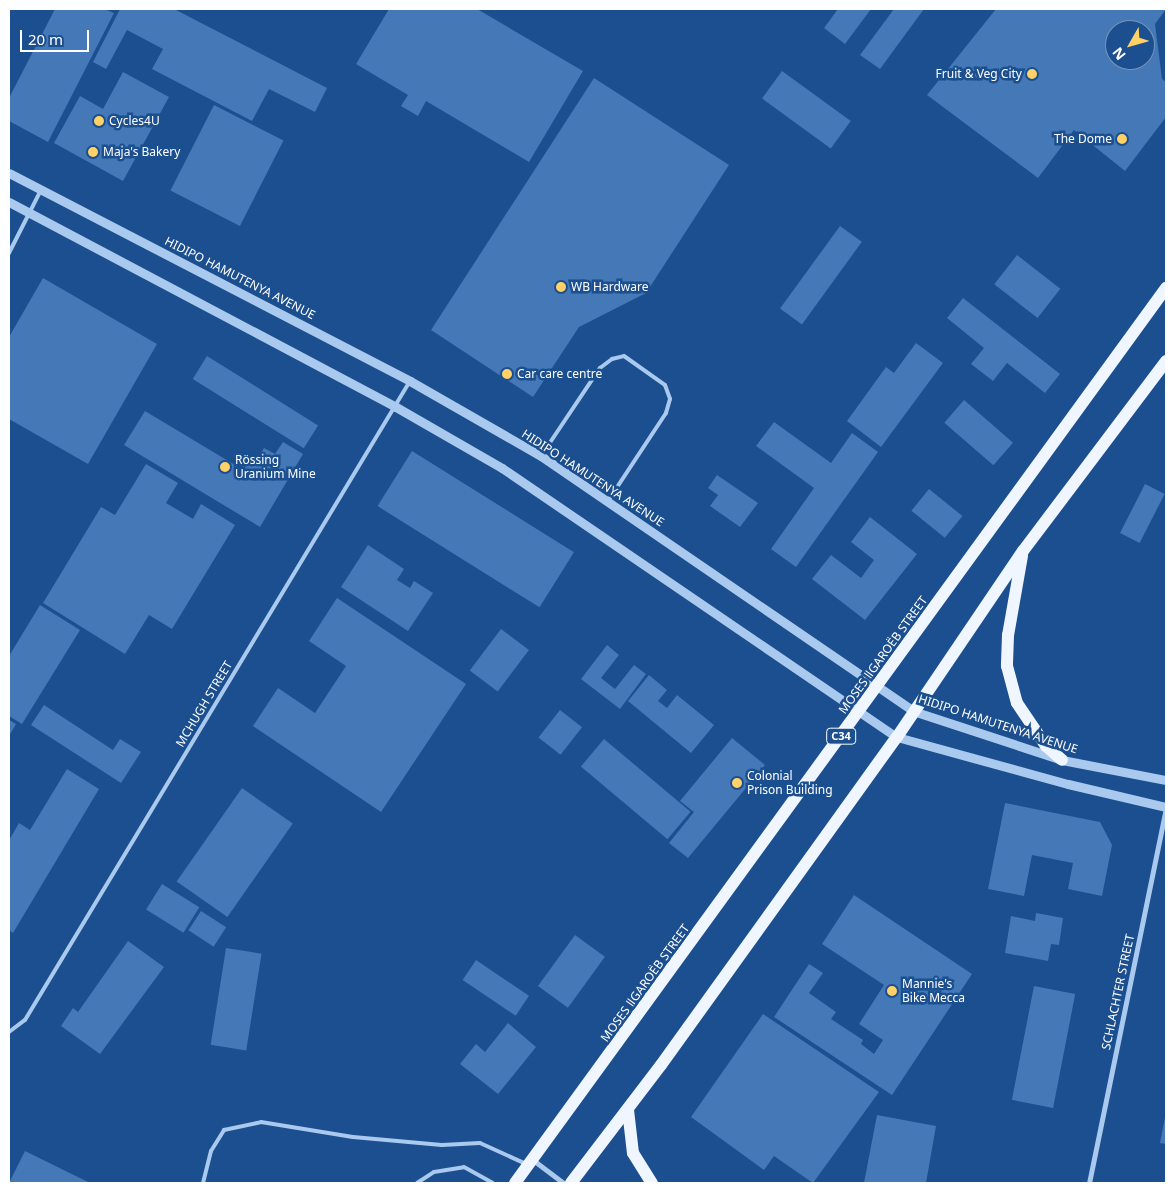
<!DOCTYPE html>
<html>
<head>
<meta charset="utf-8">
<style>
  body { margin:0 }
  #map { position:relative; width:1175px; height:1192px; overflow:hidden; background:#1b4f8f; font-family:"Noto Sans",sans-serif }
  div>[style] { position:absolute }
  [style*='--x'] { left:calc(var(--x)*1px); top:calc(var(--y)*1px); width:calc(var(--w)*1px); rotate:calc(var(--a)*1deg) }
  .building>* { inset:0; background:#4478b7; transform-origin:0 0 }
  .service>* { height:4px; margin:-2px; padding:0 2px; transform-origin:2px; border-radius:2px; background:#a9c9ee }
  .minor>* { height:5px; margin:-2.5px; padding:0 2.5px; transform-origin:2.5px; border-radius:2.5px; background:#a9c9ee }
  .tertiary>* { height:9px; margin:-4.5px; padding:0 4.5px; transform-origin:4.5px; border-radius:4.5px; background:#a9c9ee }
  .primary>* { height:12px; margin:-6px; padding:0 6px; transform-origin:6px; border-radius:6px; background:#f0f6ff }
  .dots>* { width:14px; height:14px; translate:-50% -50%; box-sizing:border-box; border:2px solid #1b4f8f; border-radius:50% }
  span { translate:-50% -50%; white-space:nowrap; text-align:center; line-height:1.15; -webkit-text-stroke:5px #1b4f8f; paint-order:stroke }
  .shield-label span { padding:1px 4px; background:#1b4f8f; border:1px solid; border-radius:4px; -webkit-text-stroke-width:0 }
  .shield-label { font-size:11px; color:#fff; font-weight:700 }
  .poi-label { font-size:12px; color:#fff }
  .right { translate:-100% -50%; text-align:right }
  .left { translate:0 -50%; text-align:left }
  .street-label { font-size:12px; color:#fff }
  .frame { position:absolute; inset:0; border:10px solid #fff; pointer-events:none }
  .north { position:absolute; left:1105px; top:20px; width:50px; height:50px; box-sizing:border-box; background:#1b4f8f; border:1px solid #7695bc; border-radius:50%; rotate:232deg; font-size:14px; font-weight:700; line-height:20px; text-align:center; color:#fff }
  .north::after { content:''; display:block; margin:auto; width:18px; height:22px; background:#ffd166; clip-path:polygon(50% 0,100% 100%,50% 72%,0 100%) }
  .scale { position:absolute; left:20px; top:30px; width:69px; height:22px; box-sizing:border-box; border:2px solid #fff; border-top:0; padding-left:6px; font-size:15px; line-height:18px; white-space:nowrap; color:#fff; -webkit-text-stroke:4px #1b4f8f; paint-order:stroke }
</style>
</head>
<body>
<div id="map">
  <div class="building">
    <i style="clip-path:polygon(55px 9px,104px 9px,114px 13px,48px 142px,9px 121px,9px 98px)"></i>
    <i style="clip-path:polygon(120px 9px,174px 9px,327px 88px,315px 112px,269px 89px,252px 121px,152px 69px,163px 49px,127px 30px,106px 69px,93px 62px)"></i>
    <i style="clip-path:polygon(389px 9px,477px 9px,583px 71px,529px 162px,426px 101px,418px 116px,401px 106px,408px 95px,356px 64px)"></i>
    <i style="clip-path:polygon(838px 9px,871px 9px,845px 44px,824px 28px)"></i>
    <i style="clip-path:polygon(894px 9px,924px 9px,880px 69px,860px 55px)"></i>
    <i style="clip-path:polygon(evenodd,996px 9px,1166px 9px,1155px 24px,1162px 79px,1166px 82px,1166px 117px,1125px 171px,1074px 130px,1038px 178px,927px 95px,996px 9px,1115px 30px,1145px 30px,1145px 60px,1115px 60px,1115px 30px)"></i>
    <i style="left:782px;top:71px;width:85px;height:34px;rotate:36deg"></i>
    <i style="clip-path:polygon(123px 72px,169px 97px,123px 181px,54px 143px,80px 96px,103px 109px)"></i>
    <i style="clip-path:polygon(594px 78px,729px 165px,646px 293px,579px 327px,533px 397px,431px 330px)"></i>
    <i style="left:214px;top:105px;width:78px;height:96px;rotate:27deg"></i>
    <i style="left:840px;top:226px;width:27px;height:102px;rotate:36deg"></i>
    <i style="left:1017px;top:255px;width:55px;height:37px;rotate:38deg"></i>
    <i style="clip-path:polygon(43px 278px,157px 344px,88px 464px,9px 419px,9px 337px)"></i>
    <i style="clip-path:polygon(963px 298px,1060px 374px,1045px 393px,1007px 363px,993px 381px,971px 364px,984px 348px,947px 318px)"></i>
    <i style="clip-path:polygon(916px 343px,943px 363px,881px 447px,847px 421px,886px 367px,894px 373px)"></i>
    <i style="left:207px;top:356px;width:131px;height:27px;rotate:32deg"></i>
    <i style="left:964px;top:400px;width:65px;height:30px;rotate:41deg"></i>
    <i style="clip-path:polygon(145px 411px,240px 468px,246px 457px,255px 463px,264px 448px,275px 454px,283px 442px,303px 454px,260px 527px,124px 445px)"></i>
    <i style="clip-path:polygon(774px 422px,831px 463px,852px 433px,878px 452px,796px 567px,771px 549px,814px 488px,756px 446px)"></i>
    <i style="left:412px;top:451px;width:191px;height:65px;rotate:32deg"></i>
    <i style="clip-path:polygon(146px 464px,178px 483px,166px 503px,193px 519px,201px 504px,235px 525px,172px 629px,149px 615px,125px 654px,43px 603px,101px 507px,115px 515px)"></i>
    <i style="clip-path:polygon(717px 475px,758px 503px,740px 527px,710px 506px,718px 495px,708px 488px)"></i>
    <i style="left:1145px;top:484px;width:22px;height:55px;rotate:27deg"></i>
    <i style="left:929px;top:489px;width:43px;height:28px;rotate:39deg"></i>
    <i style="clip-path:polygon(870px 517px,917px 554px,865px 620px,812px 579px,831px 555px,861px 578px,874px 560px,851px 542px)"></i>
    <i style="clip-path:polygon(368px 545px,404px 569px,397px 580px,410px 588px,414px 581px,433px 593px,408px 631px,341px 587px)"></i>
    <i style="clip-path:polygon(337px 598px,466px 684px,381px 812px,253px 726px,278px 688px,315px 713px,346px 666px,309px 641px)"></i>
    <i style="clip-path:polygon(40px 605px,80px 630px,22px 724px,9px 716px,9px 656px)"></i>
    <i style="left:501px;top:629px;width:35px;height:52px;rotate:37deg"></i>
    <i style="clip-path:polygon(607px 645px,619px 655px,601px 678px,615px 689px,634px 665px,646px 674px,620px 709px,581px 679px)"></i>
    <i style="clip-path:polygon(649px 675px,667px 690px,658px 701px,667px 708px,677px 695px,714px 725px,691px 753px,628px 701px)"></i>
    <i style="clip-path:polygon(44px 705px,113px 750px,120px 739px,141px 752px,121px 783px,31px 725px)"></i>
    <i style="left:560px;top:710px;width:28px;height:35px;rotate:38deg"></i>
    <i style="clip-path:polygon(9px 720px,16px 724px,9px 736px)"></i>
    <i style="clip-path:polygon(732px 738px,765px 765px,688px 858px,669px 843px,694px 812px,680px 801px)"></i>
    <i style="left:604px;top:739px;width:113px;height:36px;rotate:40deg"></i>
    <i style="clip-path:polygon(67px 769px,99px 789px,13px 933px,9px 930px,9px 840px,19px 823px,30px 830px)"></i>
    <i style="left:242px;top:788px;width:62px;height:114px;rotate:35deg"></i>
    <i style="clip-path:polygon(1005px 803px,1100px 822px,1112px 845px,1102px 896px,1068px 889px,1073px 863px,1032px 855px,1024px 896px,988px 889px)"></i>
    <i style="left:162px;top:884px;width:44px;height:30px;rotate:32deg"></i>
    <i style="clip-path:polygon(854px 895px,972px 974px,892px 1095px,774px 1017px,809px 964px,823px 973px,809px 993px,836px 1012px,831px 1019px,863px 1040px,861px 1044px,874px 1054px,883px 1040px,859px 1024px,884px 985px,822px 944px)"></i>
    <i style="left:201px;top:911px;width:30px;height:23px;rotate:33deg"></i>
    <i style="clip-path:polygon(1036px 913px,1063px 918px,1059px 945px,1051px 944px,1048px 961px,1005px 953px,1011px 916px,1035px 921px)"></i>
    <i style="left:575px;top:935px;width:37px;height:63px;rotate:36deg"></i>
    <i style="clip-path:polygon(128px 941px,164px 967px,100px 1054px,61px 1026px,73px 1008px,78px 1012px)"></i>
    <i style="left:226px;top:948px;width:36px;height:98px;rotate:9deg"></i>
    <i style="left:476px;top:960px;width:64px;height:24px;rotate:34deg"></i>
    <i style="left:1034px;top:986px;width:42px;height:116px;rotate:11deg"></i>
    <i style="clip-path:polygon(763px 1014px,879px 1092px,813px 1183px,774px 1156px,764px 1170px,691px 1117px)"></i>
    <i style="clip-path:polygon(508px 1023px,536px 1047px,498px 1094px,460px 1064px,476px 1044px,485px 1052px)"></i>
    <i style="clip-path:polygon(877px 1115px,936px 1126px,926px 1183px,864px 1183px)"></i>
    <i style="clip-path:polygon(1165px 1117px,1166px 1117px,1166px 1144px,1160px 1143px)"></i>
    <i style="clip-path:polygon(25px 1151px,90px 1183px,9px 1183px)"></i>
  </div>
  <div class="service">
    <i style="--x:9;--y:253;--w:71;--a:-63.1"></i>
    <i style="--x:541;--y:456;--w:106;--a:-56.2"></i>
    <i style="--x:600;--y:368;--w:15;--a:-37"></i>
    <i style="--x:612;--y:359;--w:12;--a:-14"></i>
    <i style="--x:624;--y:356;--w:50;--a:35.3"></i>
    <i style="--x:665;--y:385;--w:15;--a:70"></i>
    <i style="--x:670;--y:399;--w:15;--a:106"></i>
    <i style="--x:666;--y:413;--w:105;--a:123.4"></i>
    <i style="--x:9;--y:1032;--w:20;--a:-37"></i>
    <i style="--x:25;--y:1020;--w:746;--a:-58.93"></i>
    <i style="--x:203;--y:1183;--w:33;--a:-76"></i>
    <i style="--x:211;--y:1151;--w:25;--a:-58"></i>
    <i style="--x:224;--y:1130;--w:38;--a:-12"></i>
    <i style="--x:261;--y:1122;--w:93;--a:9.3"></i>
    <i style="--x:353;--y:1137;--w:89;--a:5.1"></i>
    <i style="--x:442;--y:1145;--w:38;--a:-3"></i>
    <i style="--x:480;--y:1143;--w:51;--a:24.5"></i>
    <i style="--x:417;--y:1183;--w:20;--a:-33"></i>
    <i style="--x:434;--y:1172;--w:30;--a:-9"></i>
    <i style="--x:464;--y:1167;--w:33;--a:29"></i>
  </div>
  <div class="minor">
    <i style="--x:533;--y:1160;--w:39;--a:37"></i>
    <i style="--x:1089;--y:1183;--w:384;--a:-78.4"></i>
  </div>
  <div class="tertiary">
    <i style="--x:9;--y:173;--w:452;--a:27.4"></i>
    <i style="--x:410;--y:381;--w:151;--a:29.8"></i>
    <i style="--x:541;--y:456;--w:451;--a:34.4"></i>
    <i style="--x:913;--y:711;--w:157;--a:18.2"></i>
    <i style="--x:1062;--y:760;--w:106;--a:10.9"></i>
    <i style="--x:9;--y:202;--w:438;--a:27.9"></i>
    <i style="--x:396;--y:407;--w:122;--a:29.9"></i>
    <i style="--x:502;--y:468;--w:478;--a:34.3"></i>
    <i style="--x:897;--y:737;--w:177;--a:15.4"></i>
    <i style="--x:1068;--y:784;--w:101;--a:13.2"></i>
  </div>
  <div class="primary">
    <i style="--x:1022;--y:556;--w:80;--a:100"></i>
    <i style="--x:1008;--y:635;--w:31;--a:92"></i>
    <i style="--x:1007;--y:666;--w:38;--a:75"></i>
    <i style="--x:1017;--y:703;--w:52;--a:56"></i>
    <i style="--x:1046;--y:746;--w:21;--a:41"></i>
    <i style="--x:628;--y:1110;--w:43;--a:83.4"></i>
    <i style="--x:633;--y:1153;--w:36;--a:58"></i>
    <i style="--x:515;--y:1183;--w:1107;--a:-53.97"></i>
    <i style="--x:571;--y:1183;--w:148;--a:-52.7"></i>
    <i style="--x:661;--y:1065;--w:404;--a:-54.3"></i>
    <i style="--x:897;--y:737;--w:225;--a:-55.9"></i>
    <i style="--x:1023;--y:551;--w:238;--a:-53"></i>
  </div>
  <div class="dots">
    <i style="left:1032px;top:74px;background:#ffd166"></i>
    <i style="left:99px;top:121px;background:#ffd166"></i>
    <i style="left:1122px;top:139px;background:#ffd166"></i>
    <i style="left:93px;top:152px;background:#ffd166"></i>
    <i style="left:561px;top:287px;background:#ffd166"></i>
    <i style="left:507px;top:374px;background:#ffd166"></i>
    <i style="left:225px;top:467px;background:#ffd166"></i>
    <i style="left:737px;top:783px;background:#ffd166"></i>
    <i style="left:892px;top:991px;background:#ffd166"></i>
  </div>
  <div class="shield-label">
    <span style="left:841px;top:736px">C34</span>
  </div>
  <div class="poi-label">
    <span class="right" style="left:1022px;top:74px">Fruit &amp; Veg City</span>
    <span class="left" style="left:109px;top:121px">Cycles4U</span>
    <span class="right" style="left:1112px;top:139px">The Dome</span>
    <span class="left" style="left:103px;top:152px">Maja's Bakery</span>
    <span class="left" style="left:571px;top:287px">WB Hardware</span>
    <span class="left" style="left:517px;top:374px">Car care centre</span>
    <span class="left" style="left:235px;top:467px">Rössing<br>Uranium Mine</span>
    <span class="left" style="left:747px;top:783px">Colonial<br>Prison Building</span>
    <span class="left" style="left:902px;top:991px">Mannie's<br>Bike Mecca</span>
  </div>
  <div class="street-label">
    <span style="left:240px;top:278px;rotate:27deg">HIDIPO HAMUTENYA AVENUE</span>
    <span style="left:593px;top:478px;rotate:33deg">HIDIPO HAMUTENYA AVENUE</span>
    <span style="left:883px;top:655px;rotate:-54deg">MOSES ǁGAROËB STREET</span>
    <span style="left:204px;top:704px;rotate:-59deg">MCHUGH STREET</span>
    <span style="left:998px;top:724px;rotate:18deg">HIDIPO HAMUTENYA AVENUE</span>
    <span style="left:645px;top:983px;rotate:-54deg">MOSES ǁGAROËB STREET</span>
    <span style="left:1118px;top:992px;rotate:-78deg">SCHLACHTER STREET</span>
  </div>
  <div class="frame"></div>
  <div class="north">N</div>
  <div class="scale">20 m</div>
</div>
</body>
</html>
